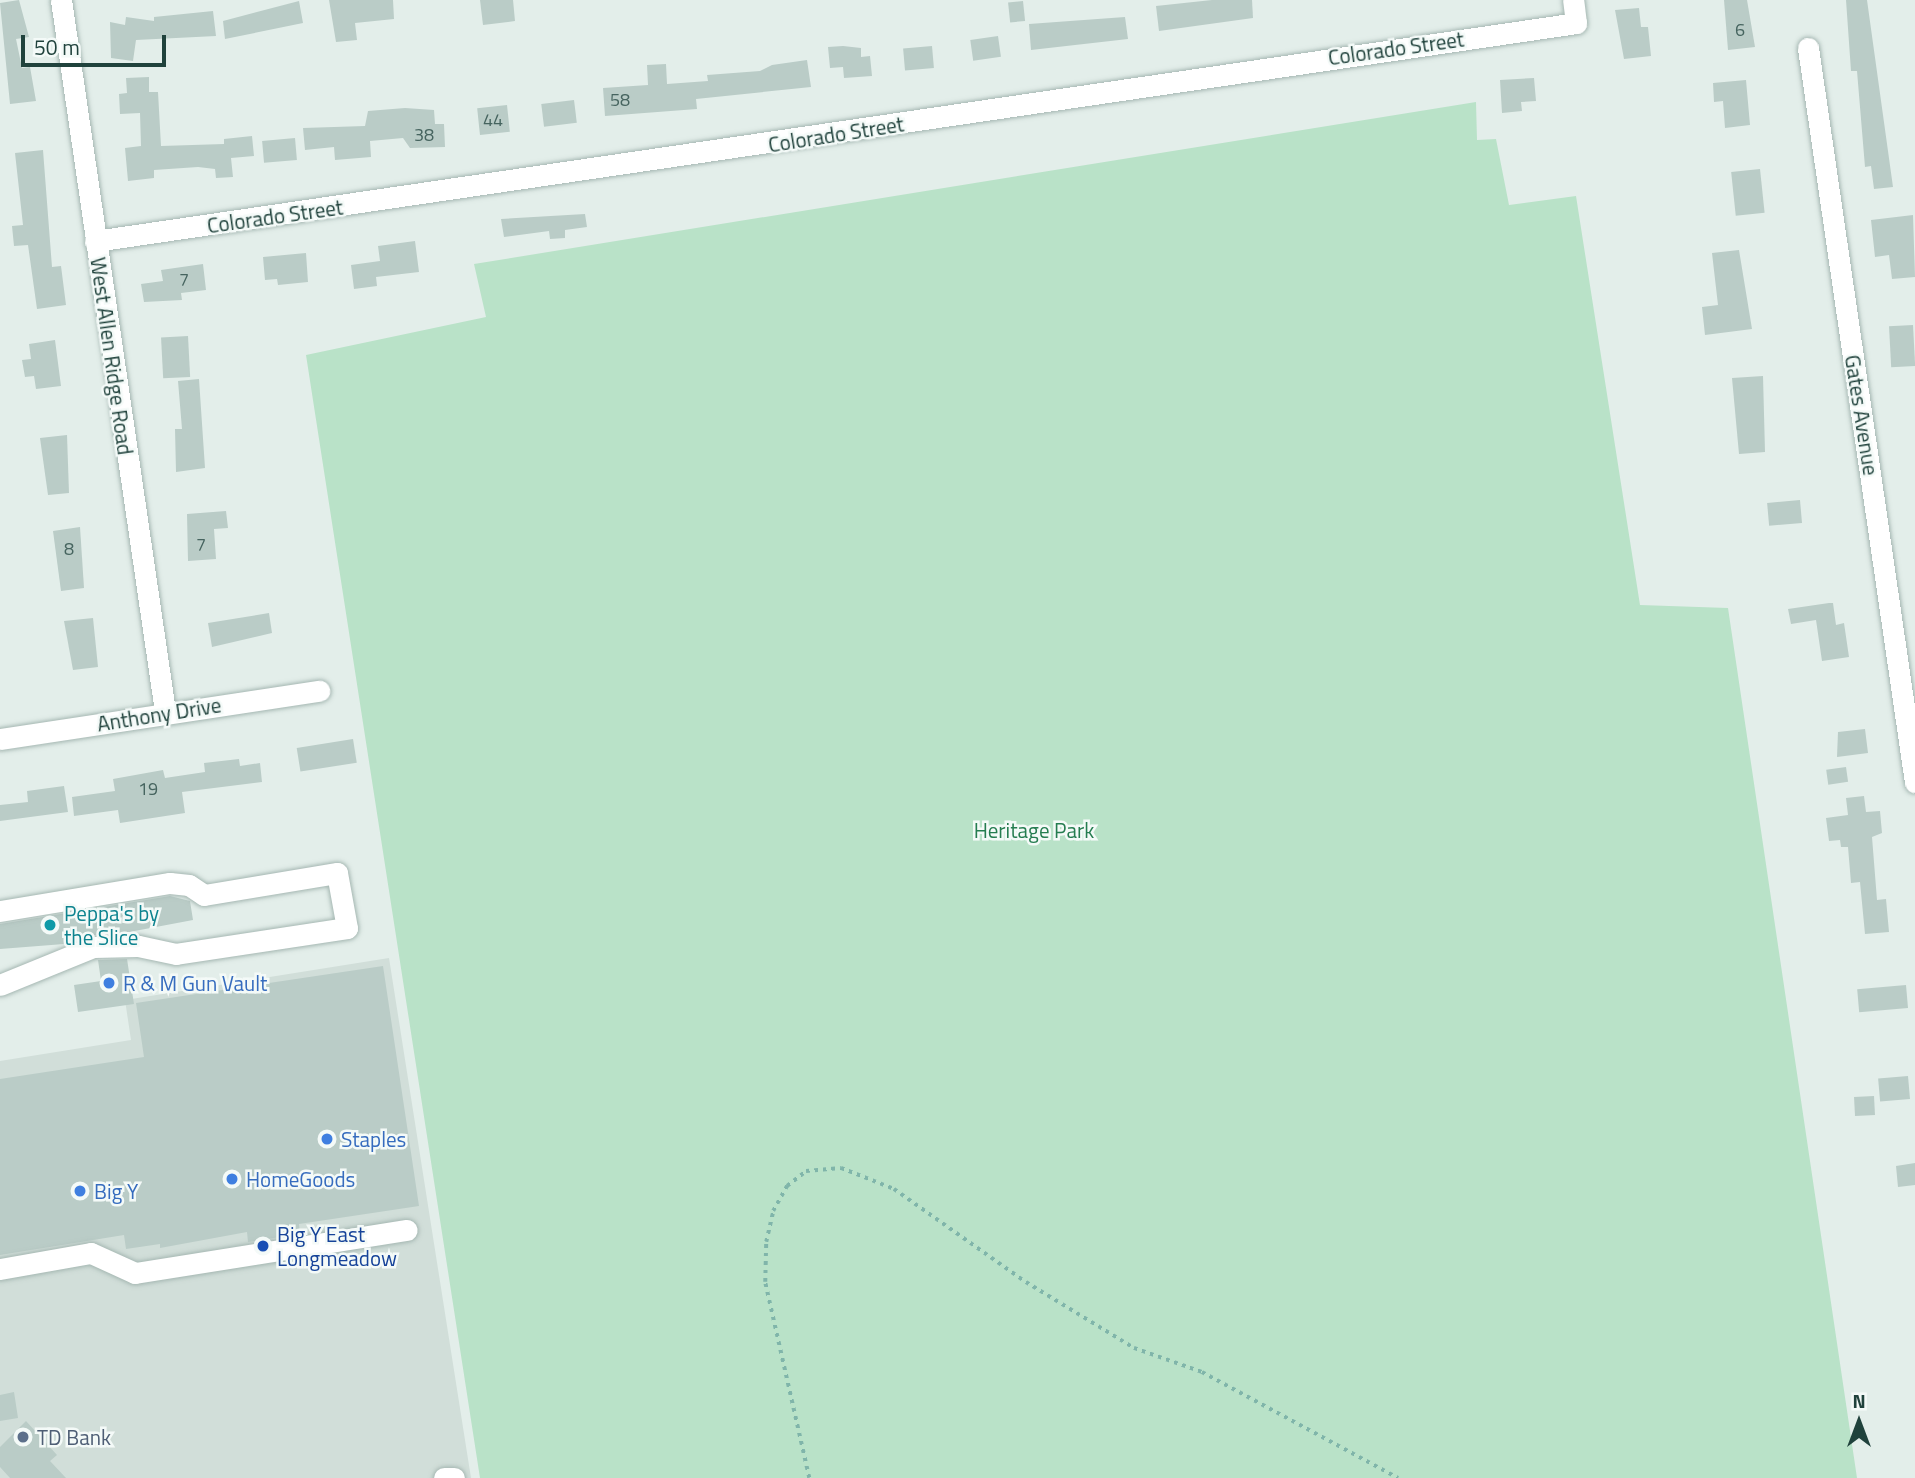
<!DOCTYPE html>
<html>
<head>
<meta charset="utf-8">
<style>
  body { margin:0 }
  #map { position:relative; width:1915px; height:1478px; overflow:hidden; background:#e3eeea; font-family:"Titillium Web",sans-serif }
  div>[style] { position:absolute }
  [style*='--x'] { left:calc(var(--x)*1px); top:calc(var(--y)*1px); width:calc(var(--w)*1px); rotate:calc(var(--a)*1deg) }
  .built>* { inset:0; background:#d1ded9 }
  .green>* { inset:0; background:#b9e2c8 }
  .building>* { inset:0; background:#baccc7; transform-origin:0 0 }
  .path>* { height:3.5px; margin-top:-1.75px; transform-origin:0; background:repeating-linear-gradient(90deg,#80b5aa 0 3.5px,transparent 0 8.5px) }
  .roads { filter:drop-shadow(0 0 2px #a5b7b2) drop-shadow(0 0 2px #a5b7b2) }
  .minor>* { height:21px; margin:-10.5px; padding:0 10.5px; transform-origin:10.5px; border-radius:10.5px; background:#fff }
  .dots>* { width:19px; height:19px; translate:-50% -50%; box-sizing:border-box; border:4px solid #f4faf8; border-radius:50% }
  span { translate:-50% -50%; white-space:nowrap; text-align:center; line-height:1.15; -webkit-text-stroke:5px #f4faf8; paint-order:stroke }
  .number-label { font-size:18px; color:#46645f }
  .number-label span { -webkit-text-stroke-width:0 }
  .street-label { font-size:21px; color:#20423c }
  .park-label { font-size:21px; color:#257d50 }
  .culture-label { font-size:21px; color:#0d838f }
  .left { translate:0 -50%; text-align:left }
  .shop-label { font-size:21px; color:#366cbe }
  .transit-label { font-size:21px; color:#164399 }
  .service-label { font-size:21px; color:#4e5e75 }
  .north { position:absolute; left:1824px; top:1387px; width:70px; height:70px; -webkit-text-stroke:5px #f4faf8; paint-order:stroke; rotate:0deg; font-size:19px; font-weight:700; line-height:28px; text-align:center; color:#20423c }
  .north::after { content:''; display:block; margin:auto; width:24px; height:32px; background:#20423c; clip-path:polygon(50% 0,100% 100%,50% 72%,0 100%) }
  .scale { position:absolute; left:21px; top:35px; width:145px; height:32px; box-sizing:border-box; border:4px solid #20423c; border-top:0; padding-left:9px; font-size:21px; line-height:24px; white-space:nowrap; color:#20423c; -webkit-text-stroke:5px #f4faf8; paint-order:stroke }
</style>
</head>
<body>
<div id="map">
  <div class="built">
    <i style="clip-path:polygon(389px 958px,471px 1478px,0 1478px,0 1061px,131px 1040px,125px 1000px)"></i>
  </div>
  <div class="green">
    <i style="clip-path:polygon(1476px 102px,1477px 140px,1496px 139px,1509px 205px,1576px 196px,1640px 605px,1728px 608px,1857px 1478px,480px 1478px,306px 355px,486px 317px,474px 264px)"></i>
  </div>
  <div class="building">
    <i style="clip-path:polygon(19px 0,29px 37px,16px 39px,22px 68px,30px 67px,36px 101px,10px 104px,0 3px)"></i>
    <i style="clip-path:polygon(329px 0,393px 0,394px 19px,355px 23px,357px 40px,336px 42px)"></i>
    <i style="clip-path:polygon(480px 0,513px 0,515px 21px,483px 25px)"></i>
    <i style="clip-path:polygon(1212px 0,1252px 0,1253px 18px,1159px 31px,1156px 6px)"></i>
    <i style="clip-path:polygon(1724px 0,1747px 0,1755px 47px,1728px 50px)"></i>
    <i style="clip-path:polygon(1846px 0,1867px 0,1893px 187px,1874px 189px,1871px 166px,1865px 167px,1857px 71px,1851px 71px)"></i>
    <i style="clip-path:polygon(299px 1px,303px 23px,225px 39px,223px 21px)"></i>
    <i style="left:1023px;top:1px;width:20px;height:15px;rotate:84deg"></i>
    <i style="clip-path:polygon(1639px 8px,1641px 27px,1648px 27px,1651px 56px,1624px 59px,1615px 10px)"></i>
    <i style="clip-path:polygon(213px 11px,216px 36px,136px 40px,133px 61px,111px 58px,110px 22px,125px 25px,126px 17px,154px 21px,154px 17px)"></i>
    <i style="clip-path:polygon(1125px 17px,1128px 39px,1031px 50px,1029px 24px)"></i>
    <i style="left:998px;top:36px;width:21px;height:28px;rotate:82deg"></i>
    <i style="clip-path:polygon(843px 46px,861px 48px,861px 57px,870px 56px,872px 76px,844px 78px,843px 67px,830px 68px,828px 47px)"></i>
    <i style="left:932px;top:46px;width:22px;height:29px;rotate:85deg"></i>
    <i style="clip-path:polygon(807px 60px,811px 87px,696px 99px,697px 109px,605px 116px,603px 88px,648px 85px,647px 65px,666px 64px,667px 84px,708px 81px,707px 75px,760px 71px,772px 65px)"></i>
    <i style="clip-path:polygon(149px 77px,149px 92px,158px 92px,161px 146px,224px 144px,224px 139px,252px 136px,254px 156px,231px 158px,233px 177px,216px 178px,215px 169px,198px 167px,154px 170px,154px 178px,128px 181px,125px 148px,141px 146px,140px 113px,120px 114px,119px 94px,127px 93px,126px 78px)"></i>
    <i style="clip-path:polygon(1534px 78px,1536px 101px,1521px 102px,1522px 111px,1502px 113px,1500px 80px)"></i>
    <i style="clip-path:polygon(1746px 80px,1750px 125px,1725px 128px,1723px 101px,1714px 102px,1713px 83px)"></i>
    <i style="left:574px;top:100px;width:23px;height:33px;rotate:83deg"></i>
    <i style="left:507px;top:105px;width:27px;height:30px;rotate:84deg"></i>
    <i style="clip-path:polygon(405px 108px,434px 110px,435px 124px,444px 124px,445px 147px,410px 148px,403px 138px,370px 141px,371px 157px,335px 160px,334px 147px,305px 150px,303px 128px,365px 126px,368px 111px)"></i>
    <i style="left:295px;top:138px;width:22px;height:33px;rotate:85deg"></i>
    <i style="clip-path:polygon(43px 150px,52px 267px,61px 266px,66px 305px,37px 309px,28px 245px,14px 246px,12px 226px,23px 225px,15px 153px)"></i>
    <i style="left:1760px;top:169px;width:44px;height:29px;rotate:84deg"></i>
    <i style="clip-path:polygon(585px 214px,587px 227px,565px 230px,565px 238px,550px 239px,549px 231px,504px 237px,501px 219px)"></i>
    <i style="clip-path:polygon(1913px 215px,1915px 277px,1892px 279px,1889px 255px,1875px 257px,1871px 220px)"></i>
    <i style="clip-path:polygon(415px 241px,419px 272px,376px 277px,377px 286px,354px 289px,351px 265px,380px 261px,378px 246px)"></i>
    <i style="clip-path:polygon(1739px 250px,1752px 329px,1705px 335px,1702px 307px,1718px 305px,1712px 253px)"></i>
    <i style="clip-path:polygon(306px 253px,308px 282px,278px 285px,277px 279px,265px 280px,263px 257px)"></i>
    <i style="clip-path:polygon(203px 264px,206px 290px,181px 293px,182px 300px,144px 302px,141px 284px,163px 281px,161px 270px)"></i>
    <i style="left:1913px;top:325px;width:41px;height:24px;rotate:87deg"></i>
    <i style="left:188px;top:336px;width:41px;height:27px;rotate:87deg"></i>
    <i style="clip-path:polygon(55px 340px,61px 386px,36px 389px,34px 376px,25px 377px,22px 360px,31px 359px,29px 344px)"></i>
    <i style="clip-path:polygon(1763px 376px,1765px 452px,1739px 454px,1732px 378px)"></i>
    <i style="clip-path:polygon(199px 379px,205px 468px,176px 472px,175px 429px,182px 429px,178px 381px)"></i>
    <i style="clip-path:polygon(67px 435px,69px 493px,48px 495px,40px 438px)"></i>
    <i style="left:1800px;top:500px;width:23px;height:33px;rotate:85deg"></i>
    <i style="clip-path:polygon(226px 511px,228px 528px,214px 529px,216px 559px,188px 561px,187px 514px)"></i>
    <i style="clip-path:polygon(80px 527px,84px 588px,61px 591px,53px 531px)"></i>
    <i style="clip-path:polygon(1829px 603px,1833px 603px,1836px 625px,1844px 623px,1849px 657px,1822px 661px,1816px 620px,1791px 624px,1788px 609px)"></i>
    <i style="clip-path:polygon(269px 613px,272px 633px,212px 647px,208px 623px)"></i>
    <i style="clip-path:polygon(93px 618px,98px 667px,73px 670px,64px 621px)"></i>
    <i style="clip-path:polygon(1865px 729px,1868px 753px,1837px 757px,1838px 732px)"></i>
    <i style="left:353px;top:739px;width:24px;height:57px;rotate:81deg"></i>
    <i style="clip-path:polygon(239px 759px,240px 766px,260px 763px,262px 782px,182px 792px,185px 813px,120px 823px,118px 810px,74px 816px,72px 797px,115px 791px,113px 779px,163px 770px,165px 778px,205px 772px,204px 763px)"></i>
    <i style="left:1846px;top:767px;width:15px;height:20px;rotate:82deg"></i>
    <i style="clip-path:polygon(64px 786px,68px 812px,0 821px,0 805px,28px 802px,27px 791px)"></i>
    <i style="clip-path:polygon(1864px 796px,1866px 812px,1880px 811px,1882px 833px,1872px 837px,1877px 900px,1886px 899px,1889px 932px,1865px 934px,1860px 882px,1851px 883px,1848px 847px,1841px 847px,1840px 840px,1829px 841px,1826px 818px,1848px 815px,1846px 798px)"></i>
    <i style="clip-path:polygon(170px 896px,190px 901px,193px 920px,124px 933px,65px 937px,64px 944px,0 949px,0 924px)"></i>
    <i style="clip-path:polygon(127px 959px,134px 1004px,78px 1012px,74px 985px,101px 981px,98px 960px)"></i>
    <i style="clip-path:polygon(383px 966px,419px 1206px,299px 1224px,300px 1234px,248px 1242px,247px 1232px,160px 1248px,160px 1244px,126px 1249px,124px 1235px,0 1255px,0 1079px,144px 1057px,136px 1003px)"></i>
    <i style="left:1906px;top:985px;width:23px;height:49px;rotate:85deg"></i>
    <i style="left:1908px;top:1076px;width:23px;height:30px;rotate:85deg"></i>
    <i style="left:1874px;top:1096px;width:19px;height:20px;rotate:87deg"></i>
    <i style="clip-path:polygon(1915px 1163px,1915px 1185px,1898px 1187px,1896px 1166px)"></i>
    <i style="clip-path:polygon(14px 1392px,18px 1418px,0 1421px,0 1395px)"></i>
    <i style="clip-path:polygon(26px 1421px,57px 1455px,50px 1461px,66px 1478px,10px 1478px,0 1467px,0 1447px)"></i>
  </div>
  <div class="path">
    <i style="--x:809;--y:1478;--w:201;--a:-102.7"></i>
    <i style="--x:765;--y:1282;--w:40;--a:-88.6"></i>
    <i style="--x:766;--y:1242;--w:32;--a:-77"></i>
    <i style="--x:773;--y:1211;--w:29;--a:-61"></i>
    <i style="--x:787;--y:1186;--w:24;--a:-38"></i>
    <i style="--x:806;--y:1171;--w:35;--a:-5"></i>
    <i style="--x:841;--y:1168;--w:57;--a:21.6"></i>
    <i style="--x:894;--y:1189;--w:161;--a:35.2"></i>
    <i style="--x:1026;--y:1282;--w:127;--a:31.4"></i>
    <i style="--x:1134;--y:1348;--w:72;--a:19.4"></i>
    <i style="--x:1202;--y:1372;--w:223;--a:28.4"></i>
  </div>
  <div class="roads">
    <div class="minor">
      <i style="--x:61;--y:0;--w:719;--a:81.68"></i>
      <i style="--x:1808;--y:48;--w:742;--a:81.71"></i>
      <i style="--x:95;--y:241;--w:1497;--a:-8.37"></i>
      <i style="--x:1576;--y:23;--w:23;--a:-97"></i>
      <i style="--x:0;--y:739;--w:323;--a:-8.6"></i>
      <i style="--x:0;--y:911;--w:172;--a:-9.4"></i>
      <i style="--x:170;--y:883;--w:19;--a:6"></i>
      <i style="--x:189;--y:885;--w:18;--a:34"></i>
      <i style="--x:204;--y:895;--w:135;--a:-9.4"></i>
      <i style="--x:337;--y:873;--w:56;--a:79.7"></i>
      <i style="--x:347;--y:928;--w:173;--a:171.4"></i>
      <i style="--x:176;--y:954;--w:39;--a:-168"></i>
      <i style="--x:138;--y:946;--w:45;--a:178.7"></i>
      <i style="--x:93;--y:947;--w:100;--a:157.8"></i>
      <i style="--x:0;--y:1269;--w:92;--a:-10"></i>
      <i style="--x:91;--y:1253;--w:48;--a:24.4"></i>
      <i style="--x:135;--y:1273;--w:275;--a:-9"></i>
      <i style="--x:444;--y:1478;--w:10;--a:0"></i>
    </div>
  </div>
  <div class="dots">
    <i style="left:50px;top:925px;background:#0f9aa8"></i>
    <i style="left:109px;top:983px;background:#3f7fe0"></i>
    <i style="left:327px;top:1139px;background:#3f7fe0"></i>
    <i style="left:232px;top:1179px;background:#3f7fe0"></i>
    <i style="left:80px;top:1191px;background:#3f7fe0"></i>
    <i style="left:263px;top:1246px;background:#1a4fb4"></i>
    <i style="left:23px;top:1437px;background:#5c6f8a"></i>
  </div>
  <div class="number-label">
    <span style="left:1740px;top:30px">6</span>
    <span style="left:620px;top:100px">58</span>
    <span style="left:493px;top:120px">44</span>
    <span style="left:424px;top:135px">38</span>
    <span style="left:184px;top:280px">7</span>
    <span style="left:201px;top:545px">7</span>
    <span style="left:69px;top:549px">8</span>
    <span style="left:148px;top:789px">19</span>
  </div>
  <div class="street-label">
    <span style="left:1396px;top:48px;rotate:-8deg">Colorado Street</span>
    <span style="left:836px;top:134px;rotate:-9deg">Colorado Street</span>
    <span style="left:275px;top:216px;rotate:-8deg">Colorado Street</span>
    <span style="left:112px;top:356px;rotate:82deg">West Allen Ridge Road</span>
    <span style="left:1862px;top:415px;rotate:81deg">Gates Avenue</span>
    <span style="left:159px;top:714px;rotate:-9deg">Anthony Drive</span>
  </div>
  <div class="park-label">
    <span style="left:1034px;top:830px">Heritage Park</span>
  </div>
  <div class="culture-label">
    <span class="left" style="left:64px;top:925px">Peppa's by<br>the Slice</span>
  </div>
  <div class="shop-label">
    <span class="left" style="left:123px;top:983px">R &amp; M Gun Vault</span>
    <span class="left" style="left:341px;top:1139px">Staples</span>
    <span class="left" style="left:246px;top:1179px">HomeGoods</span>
    <span class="left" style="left:94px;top:1191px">Big Y</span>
  </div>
  <div class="transit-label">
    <span class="left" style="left:277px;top:1246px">Big Y East<br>Longmeadow</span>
  </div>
  <div class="service-label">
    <span class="left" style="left:37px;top:1437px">TD Bank</span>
  </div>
  <div class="north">N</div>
  <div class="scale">50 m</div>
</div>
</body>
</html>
